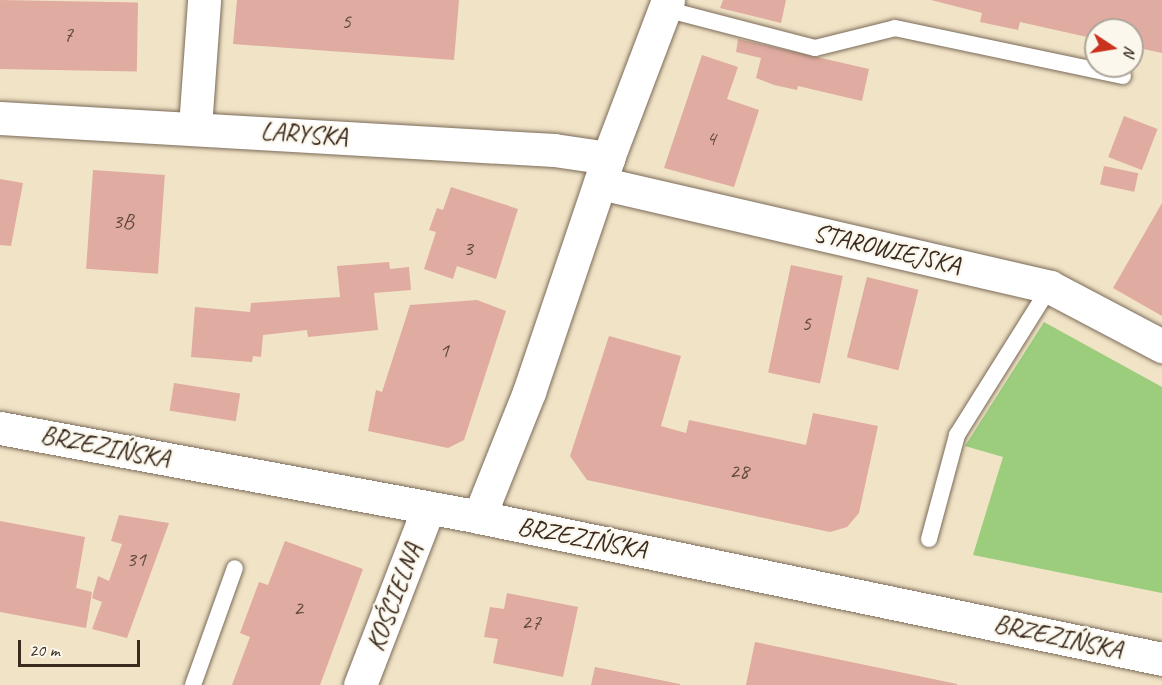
<!DOCTYPE html>
<html>
<head>
<meta charset="utf-8">
<style>
  body { margin:0 }
  #map { position:relative; width:1162px; height:685px; overflow:hidden; background:#f1e3c6; font-family:Caveat,sans-serif }
  div>[style] { position:absolute }
  [style*='--x'] { left:calc(var(--x)*1px); top:calc(var(--y)*1px); width:calc(var(--w)*1px); rotate:calc(var(--a)*1deg) }
  .green>* { inset:0; background:#9bcd7d }
  .building>* { inset:0; background:#e0aba0; transform-origin:0 0 }
  .roads { filter:drop-shadow(0 0 2px #7b6b59) drop-shadow(0 0 2px #7b6b59) }
  .lane>* { height:16px; margin:-8px; padding:0 8px; transform-origin:8px; border-radius:8px; background:#fff }
  .street>* { height:33px; margin:-16.5px; padding:0 16.5px; transform-origin:16.5px; border-radius:16.5px; background:#fff }
  .secondary>* { height:33px; margin:-16.5px; padding:0 16.5px; transform-origin:16.5px; border-radius:16.5px; background:#fff }
  span { translate:-50% -50%; white-space:nowrap; text-align:center; line-height:1.15; -webkit-text-stroke:4.5px #fbf7ec; paint-order:stroke }
  .number-label { font-size:22px; color:#644a3e }
  .number-label span { -webkit-text-stroke-width:0 }
  .street-label { font-size:26px; color:#3b2a1e }
  .north { position:absolute; left:1084px; top:18px; width:60px; height:60px; box-sizing:border-box; background:#fbf7ec; border:2px solid #aea59a; border-radius:50%; rotate:102deg; font-size:16px; font-weight:700; line-height:24px; text-align:center; color:#3b2a1e }
  .north::after { content:''; display:block; margin:auto; width:21px; height:27px; background:#c8321e; clip-path:polygon(50% 0,100% 100%,50% 72%,0 100%) }
  .scale { position:absolute; left:18px; top:640px; width:122px; height:27px; box-sizing:border-box; border:3px solid #3b2a1e; border-top:0; padding-left:8px; font-size:18px; line-height:21px; white-space:nowrap; color:#3b2a1e; -webkit-text-stroke:4px #fbf7ec; paint-order:stroke }
</style>
</head>
<body>
<div id="map">
  <div class="green">
    <i style="clip-path:polygon(1044px 322px,1162px 387px,1162px 593px,973px 555px,1003px 457px,965px 446px)"></i>
  </div>
  <div class="building">
    <i style="left:0;top:0;width:138px;height:69px;rotate:1deg"></i>
    <i style="clip-path:polygon(237px 0,459px 0,454px 60px,233px 44px)"></i>
    <i style="clip-path:polygon(723px 0,786px 0,781px 23px,720px 8px)"></i>
    <i style="clip-path:polygon(931px 0,1162px 0,1162px 53px,1139px 48px,1137px 57px,1132px 56px,1132px 30px,1096px 30px,1096px 39px,1020px 22px,1018px 30px,980px 22px,982px 13px)"></i>
    <i style="clip-path:polygon(738px 39px,869px 69px,862px 101px,798px 86px,797px 90px,774px 85px,756px 78px,761px 58px,736px 52px)"></i>
    <i style="clip-path:polygon(702px 55px,738px 67px,727px 99px,759px 110px,734px 187px,664px 168px)"></i>
    <i style="left:1124px;top:116px;width:36px;height:44px;rotate:21deg"></i>
    <i style="left:1104px;top:166px;width:35px;height:19px;rotate:12deg"></i>
    <i style="left:93px;top:170px;width:72px;height:99px;rotate:4deg"></i>
    <i style="clip-path:polygon(0 179px,23px 183px,11px 246px,0 245px)"></i>
    <i style="clip-path:polygon(451px 187px,518px 209px,496px 279px,457px 266px,453px 279px,424px 269px,436px 232px,429px 230px,437px 208px,443px 210px)"></i>
    <i style="clip-path:polygon(1162px 203px,1162px 316px,1113px 288px)"></i>
    <i style="clip-path:polygon(389px 262px,390px 269px,409px 267px,411px 290px,374px 293px,378px 330px,308px 337px,307px 330px,263px 335px,261px 357px,253px 356px,252px 362px,191px 357px,195px 307px,250px 312px,251px 303px,340px 297px,337px 266px)"></i>
    <i style="left:791px;top:265px;width:53px;height:110px;rotate:12deg"></i>
    <i style="left:867px;top:277px;width:53px;height:83px;rotate:14deg"></i>
    <i style="clip-path:polygon(477px 300px,506px 311px,464px 440px,448px 448px,368px 431px,376px 390px,382px 392px,410px 305px)"></i>
    <i style="clip-path:polygon(609px 336px,681px 356px,661px 426px,686px 433px,689px 420px,806px 445px,813px 413px,878px 426px,859px 513px,847px 527px,830px 532px,587px 480px,570px 456px)"></i>
    <i style="left:174px;top:383px;width:67px;height:28px;rotate:9deg"></i>
    <i style="clip-path:polygon(119px 515px,169px 523px,127px 638px,92px 629px,102px 602px,92px 598px,98px 576px,109px 581px,122px 544px,111px 541px)"></i>
    <i style="clip-path:polygon(0 521px,85px 537px,76px 588px,92px 592px,86px 628px,0 612px)"></i>
    <i style="clip-path:polygon(285px 541px,363px 569px,320px 685px,232px 685px,250px 637px,240px 633px,259px 582px,268px 585px)"></i>
    <i style="clip-path:polygon(507px 593px,578px 607px,563px 677px,493px 663px,498px 639px,484px 637px,490px 607px,504px 609px)"></i>
    <i style="clip-path:polygon(755px 642px,957px 684px,957px 685px,746px 685px)"></i>
    <i style="clip-path:polygon(595px 667px,680px 684px,680px 685px,591px 685px)"></i>
  </div>
  <div class="roads">
    <div class="lane">
      <i style="--x:665;--y:9;--w:155;--a:14.6"></i>
      <i style="--x:815;--y:48;--w:82;--a:-14"></i>
      <i style="--x:895;--y:28;--w:233;--a:11.9"></i>
      <i style="--x:929;--y:539;--w:108;--a:-74.9"></i>
      <i style="--x:957;--y:435;--w:175;--a:-57.9"></i>
      <i style="--x:193;--y:685;--w:124;--a:-70.3"></i>
    </div>
    <div class="street">
      <i style="--x:0;--y:118;--w:555;--a:3.31"></i>
      <i style="--x:554;--y:150;--w:55;--a:8.4"></i>
      <i style="--x:195;--y:127;--w:127;--a:-85.9"></i>
      <i style="--x:600;--y:183;--w:462;--a:13"></i>
      <i style="--x:1050;--y:287;--w:127;--a:27.8"></i>
      <i style="--x:360;--y:685;--w:189;--a:-68.9"></i>
    </div>
    <div class="secondary">
      <i style="--x:0;--y:428;--w:487;--a:10.5"></i>
      <i style="--x:479;--y:517;--w:698;--a:11.74"></i>
      <i style="--x:479;--y:517;--w:135;--a:-68.2"></i>
      <i style="--x:529;--y:392;--w:247;--a:-71.3"></i>
      <i style="--x:608;--y:158;--w:169;--a:-69.2"></i>
    </div>
  </div>
  <div class="number-label">
    <span style="left:346px;top:22px">5</span>
    <span style="left:68px;top:35px">7</span>
    <span style="left:711px;top:139px">4</span>
    <span style="left:123px;top:222px">3B</span>
    <span style="left:468px;top:249px">3</span>
    <span style="left:806px;top:324px">5</span>
    <span style="left:444px;top:351px">1</span>
    <span style="left:739px;top:472px">28</span>
    <span style="left:136px;top:560px">31</span>
    <span style="left:298px;top:609px">2</span>
    <span style="left:531px;top:623px">27</span>
  </div>
  <div class="street-label">
    <span style="left:304px;top:134px;rotate:4deg">LARYSKA</span>
    <span style="left:887px;top:249px;rotate:13deg">STAROWIEJSKA</span>
    <span style="left:105px;top:447px;rotate:11deg">BRZEZIŃSKA</span>
    <span style="left:582px;top:538px;rotate:11deg">BRZEZIŃSKA</span>
    <span style="left:394px;top:597px;rotate:-69deg">KOŚCIELNA</span>
    <span style="left:1058px;top:637px;rotate:12deg">BRZEZIŃSKA</span>
  </div>
  <div class="north">N</div>
  <div class="scale">20 m</div>
</div>
</body>
</html>
